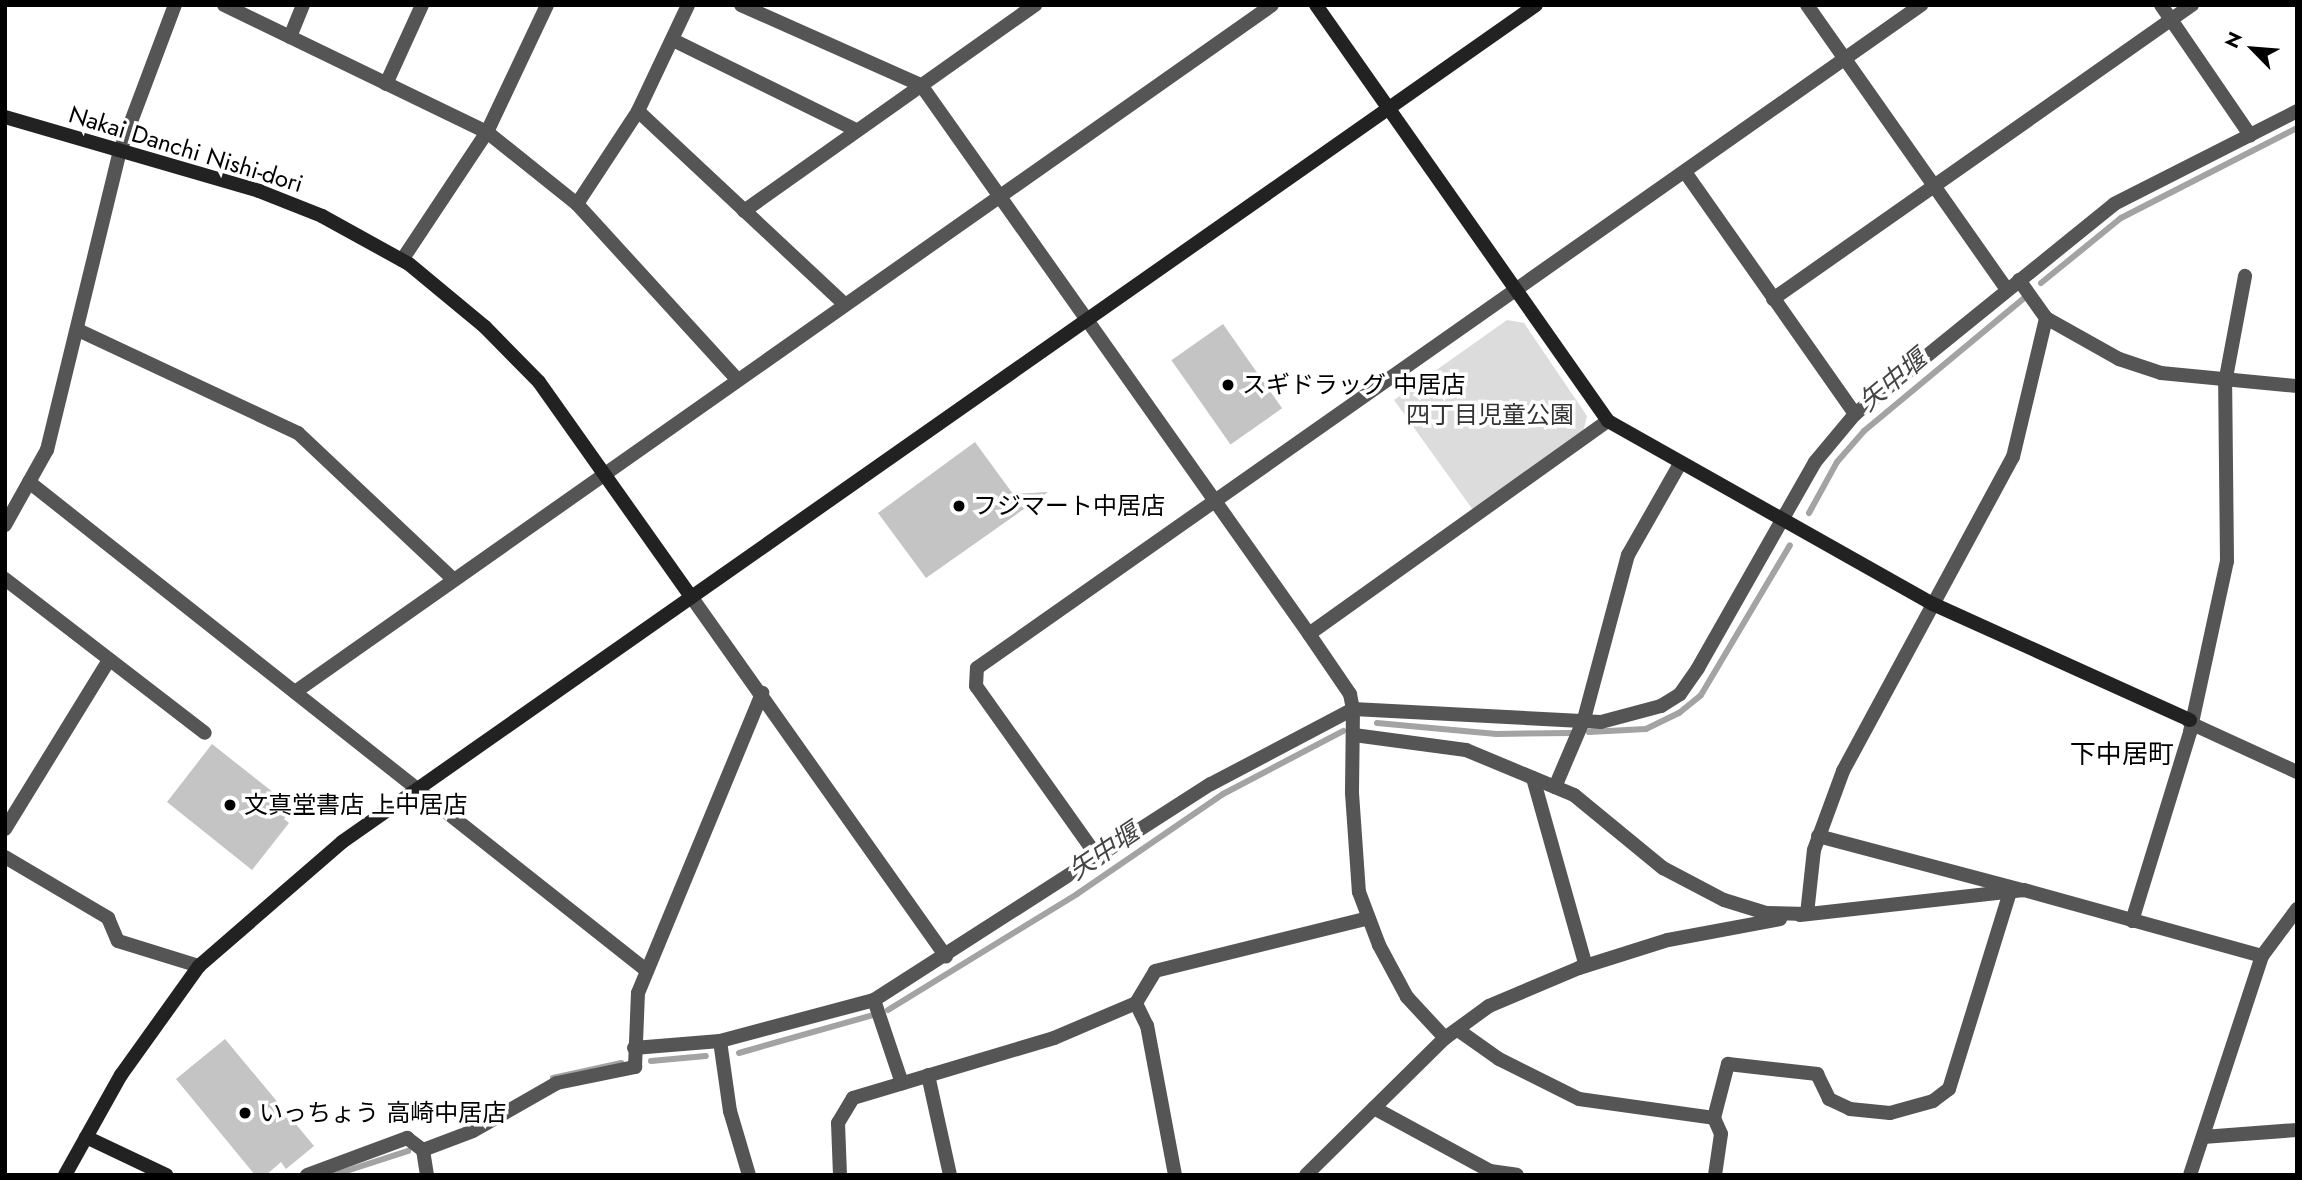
<!DOCTYPE html>
<html>
<head>
<meta charset="utf-8">
<style>
  body { margin:0 }
  #map { position:relative; width:2302px; height:1180px; overflow:hidden; background:#fff; font-family:Jost,"Noto Sans JP",sans-serif }
  div>[style] { position:absolute }
  [style*='--x'] { left:calc(var(--x)*1px); top:calc(var(--y)*1px); width:calc(var(--w)*1px); rotate:calc(var(--a)*1deg) }
  .green>* { inset:0; background:#dcdcdc }
  .stream>* { height:6px; margin:-3px; padding:0 3px; transform-origin:3px; border-radius:3px; background:#a3a3a3 }
  .building>* { inset:0; background:#c4c4c4; transform-origin:0 0 }
  .street>* { height:14px; margin:-7px; padding:0 7px; transform-origin:7px; border-radius:7px; background:#555 }
  .secondary>* { height:14px; margin:-7px; padding:0 7px; transform-origin:7px; border-radius:7px; background:#222 }
  .dots>* { width:19px; height:19px; translate:-50% -50%; box-sizing:border-box; border:4px solid #fff; border-radius:50% }
  span { translate:-50% -50%; white-space:nowrap; text-align:center; line-height:1.15; -webkit-text-stroke:7px #fff; paint-order:stroke }
  .street-label { font-size:24px; color:#000 }
  .poi-label { font-size:24px; color:#000 }
  .left { translate:0 -50%; text-align:left }
  .park-label { font-size:24px; color:#333 }
  .water-label { font-size:26px; color:#444; font-style:italic }
  .neighbourhood-label { font-size:26px; color:#000 }
  .frame { position:absolute; inset:0; border:7px solid #000; pointer-events:none }
  .north { position:absolute; left:2218px; top:14px; width:70px; height:70px; -webkit-text-stroke:5px #fff; paint-order:stroke; rotate:295deg; font-size:19px; font-weight:700; line-height:28px; text-align:center; color:#000 }
  .north::after { content:''; display:block; margin:auto; width:24px; height:32px; background:#000; clip-path:polygon(50% 0,100% 100%,50% 72%,0 100%) }
</style>
</head>
<body>
<div id="map">
  <div class="green">
    <i style="clip-path:polygon(1507px 320px,1524px 323px,1587px 416px,1583px 432px,1473px 510px,1394px 400px)"></i>
  </div>
  <div class="stream">
    <i style="--x:2041;--y:283;--w:103;--a:-39.1"></i>
    <i style="--x:2121;--y:218;--w:198;--a:-27.1"></i>
    <i style="--x:1809;--y:513;--w:58;--a:-61.2"></i>
    <i style="--x:1837;--y:462;--w:41;--a:-48.9"></i>
    <i style="--x:1864;--y:431;--w:208;--a:-39.7"></i>
    <i style="--x:1377;--y:723;--w:120;--a:5.3"></i>
    <i style="--x:1496;--y:734;--w:75;--a:-0.8"></i>
    <i style="--x:1589;--y:732;--w:57;--a:-3"></i>
    <i style="--x:1646;--y:729;--w:37;--a:-26"></i>
    <i style="--x:1679;--y:713;--w:28;--a:-39"></i>
    <i style="--x:1701;--y:695;--w:174;--a:-59.3"></i>
    <i style="--x:888;--y:1010;--w:222;--a:-31.5"></i>
    <i style="--x:1077;--y:894;--w:177;--a:-34.4"></i>
    <i style="--x:1223;--y:794;--w:136;--a:-27.7"></i>
    <i style="--x:739;--y:1053;--w:139;--a:-15.8"></i>
    <i style="--x:651;--y:1061;--w:55;--a:-5.2"></i>
    <i style="--x:553;--y:1078;--w:70;--a:-12.4"></i>
    <i style="--x:334;--y:1175;--w:78;--a:-18"></i>
  </div>
  <div class="building">
    <i style="left:1223px;top:324px;width:103px;height:63px;rotate:55deg"></i>
    <i style="clip-path:polygon(975px 442px,1013px 494px,1048px 492px,926px 578px,878px 513px)"></i>
    <i style="clip-path:polygon(212px 744px,293px 808px,284px 819px,289px 823px,252px 870px,167px 802px)"></i>
    <i style="clip-path:polygon(225px 1039px,314px 1146px,286px 1169px,281px 1162px,266px 1175px,255px 1175px,176px 1079px)"></i>
  </div>
  <div class="street">
    <i style="--x:224;--y:5;--w:292;--a:25.8"></i>
    <i style="--x:487;--y:132;--w:115;--a:38.7"></i>
    <i style="--x:577;--y:204;--w:237;--a:47.6"></i>
    <i style="--x:741;--y:5;--w:197;--a:24"></i>
    <i style="--x:921;--y:85;--w:672;--a:54.75"></i>
    <i style="--x:1309;--y:634;--w:73;--a:55.7"></i>
    <i style="--x:1350;--y:694;--w:15;--a:79"></i>
    <i style="--x:1353;--y:709;--w:84;--a:90.7"></i>
    <i style="--x:1352;--y:793;--w:99;--a:86"></i>
    <i style="--x:1359;--y:892;--w:57;--a:69.3"></i>
    <i style="--x:1379;--y:945;--w:59;--a:61.7"></i>
    <i style="--x:1407;--y:997;--w:56;--a:47.2"></i>
    <i style="--x:1807;--y:5;--w:348;--a:54.9"></i>
    <i style="--x:2161;--y:5;--w:158;--a:55.6"></i>
    <i style="--x:290;--y:37;--w:35;--a:-68"></i>
    <i style="--x:673;--y:40;--w:204;--a:26.2"></i>
    <i style="--x:386;--y:84;--w:87;--a:-65.5"></i>
    <i style="--x:638;--y:111;--w:282;--a:43.1"></i>
    <i style="--x:1685;--y:172;--w:296;--a:54.9"></i>
    <i style="--x:577;--y:204;--w:111;--a:-56.7"></i>
    <i style="--x:638;--y:111;--w:117;--a:-64.7"></i>
    <i style="--x:744;--y:211;--w:357;--a:-35.3"></i>
    <i style="--x:402;--y:260;--w:154;--a:-56.4"></i>
    <i style="--x:487;--y:132;--w:140;--a:-64.7"></i>
    <i style="--x:2019;--y:280;--w:47;--a:54.6"></i>
    <i style="--x:2046;--y:318;--w:84;--a:29.3"></i>
    <i style="--x:2119;--y:359;--w:44;--a:18.4"></i>
    <i style="--x:2161;--y:373;--w:137;--a:5.5"></i>
    <i style="--x:1773;--y:299;--w:512;--a:-35.06"></i>
    <i style="--x:78;--y:330;--w:243;--a:25.1"></i>
    <i style="--x:298;--y:433;--w:214;--a:43.3"></i>
    <i style="--x:29;--y:482;--w:787;--a:38.34"></i>
    <i style="--x:5;--y:525;--w:86;--a:-60.8"></i>
    <i style="--x:47;--y:450;--w:308;--a:-76.3"></i>
    <i style="--x:120;--y:151;--w:156;--a:-69.4"></i>
    <i style="--x:5;--y:579;--w:252;--a:37.6"></i>
    <i style="--x:690;--y:595;--w:443;--a:54.7"></i>
    <i style="--x:1309;--y:634;--w:367;--a:-35.5"></i>
    <i style="--x:295;--y:692;--w:1194;--a:-35.11"></i>
    <i style="--x:2190;--y:723;--w:118;--a:24.6"></i>
    <i style="--x:1354;--y:735;--w:113;--a:7.6"></i>
    <i style="--x:1466;--y:750;--w:117;--a:22.6"></i>
    <i style="--x:1574;--y:795;--w:115;--a:39.4"></i>
    <i style="--x:1663;--y:868;--w:69;--a:27.7"></i>
    <i style="--x:1724;--y:900;--w:44;--a:17.2"></i>
    <i style="--x:1766;--y:913;--w:41;--a:1.4"></i>
    <i style="--x:1807;--y:914;--w:64;--a:-83.8"></i>
    <i style="--x:1814;--y:850;--w:84;--a:-69.8"></i>
    <i style="--x:1843;--y:771;--w:357;--a:-61.6"></i>
    <i style="--x:2013;--y:457;--w:143;--a:-76.6"></i>
    <i style="--x:1533;--y:778;--w:195;--a:74.3"></i>
    <i style="--x:1555;--y:787;--w:74;--a:-66.9"></i>
    <i style="--x:1584;--y:719;--w:170;--a:-75"></i>
    <i style="--x:1628;--y:555;--w:105;--a:-60.3"></i>
    <i style="--x:5;--y:829;--w:198;--a:-58.4"></i>
    <i style="--x:1818;--y:836;--w:212;--a:14.8"></i>
    <i style="--x:5;--y:857;--w:120;--a:30.6"></i>
    <i style="--x:108;--y:918;--w:25;--a:67"></i>
    <i style="--x:118;--y:941;--w:85;--a:17.2"></i>
    <i style="--x:1099;--y:859;--w:212;--a:-125.4"></i>
    <i style="--x:976;--y:686;--w:18;--a:-87"></i>
    <i style="--x:977;--y:668;--w:1154;--a:-35.08"></i>
    <i style="--x:1800;--y:915;--w:225;--a:-6.4"></i>
    <i style="--x:2024;--y:890;--w:247;--a:15.5"></i>
    <i style="--x:2132;--y:921;--w:198;--a:-72.9"></i>
    <i style="--x:2190;--y:732;--w:175;--a:-77.8"></i>
    <i style="--x:2227;--y:561;--w:178;--a:-90.6"></i>
    <i style="--x:2225;--y:383;--w:109;--a:-79.4"></i>
    <i style="--x:874;--y:1000;--w:88;--a:71.4"></i>
    <i style="--x:1458;--y:1030;--w:50;--a:35.3"></i>
    <i style="--x:1499;--y:1059;--w:89;--a:26.6"></i>
    <i style="--x:1579;--y:1099;--w:136;--a:8"></i>
    <i style="--x:1714;--y:1118;--w:17;--a:66"></i>
    <i style="--x:1721;--y:1134;--w:41;--a:98.3"></i>
    <i style="--x:720;--y:1041;--w:71;--a:81.9"></i>
    <i style="--x:730;--y:1111;--w:67;--a:73.5"></i>
    <i style="--x:634;--y:1048;--w:86;--a:-4.7"></i>
    <i style="--x:720;--y:1041;--w:159;--a:-14.9"></i>
    <i style="--x:874;--y:1000;--w:400;--a:-32.7"></i>
    <i style="--x:1211;--y:784;--w:161;--a:-27.8"></i>
    <i style="--x:1353;--y:709;--w:248;--a:3"></i>
    <i style="--x:1601;--y:722;--w:62;--a:-14.9"></i>
    <i style="--x:1661;--y:706;--w:22;--a:-32"></i>
    <i style="--x:1680;--y:694;--w:32;--a:-55"></i>
    <i style="--x:1698;--y:668;--w:237;--a:-60.4"></i>
    <i style="--x:1815;--y:462;--w:62;--a:-50.2"></i>
    <i style="--x:1855;--y:414;--w:333;--a:-39"></i>
    <i style="--x:2114;--y:204;--w:205;--a:-26.9"></i>
    <i style="--x:928;--y:1075;--w:102;--a:77.6"></i>
    <i style="--x:1374;--y:1108;--w:132;--a:28.5"></i>
    <i style="--x:1490;--y:1171;--w:27;--a:8"></i>
    <i style="--x:1714;--y:1118;--w:56;--a:-75.5"></i>
    <i style="--x:1728;--y:1064;--w:90;--a:6.4"></i>
    <i style="--x:1817;--y:1074;--w:28;--a:64"></i>
    <i style="--x:1829;--y:1099;--w:23;--a:25"></i>
    <i style="--x:1850;--y:1109;--w:40;--a:5.7"></i>
    <i style="--x:1890;--y:1113;--w:45;--a:-15.6"></i>
    <i style="--x:1933;--y:1101;--w:20;--a:-37"></i>
    <i style="--x:1949;--y:1089;--w:206;--a:-72.8"></i>
    <i style="--x:2203;--y:1137;--w:94;--a:-4.3"></i>
    <i style="--x:423;--y:1150;--w:53;--a:-20.8"></i>
    <i style="--x:473;--y:1131;--w:97;--a:-29.7"></i>
    <i style="--x:557;--y:1083;--w:80;--a:-11.6"></i>
    <i style="--x:635;--y:1067;--w:74;--a:-87.7"></i>
    <i style="--x:638;--y:993;--w:325;--a:-67.5"></i>
    <i style="--x:307;--y:1175;--w:107;--a:-20.3"></i>
    <i style="--x:407;--y:1138;--w:20;--a:37"></i>
    <i style="--x:423;--y:1150;--w:25;--a:81"></i>
    <i style="--x:840;--y:1175;--w:52;--a:-92.2"></i>
    <i style="--x:838;--y:1123;--w:29;--a:-59"></i>
    <i style="--x:853;--y:1098;--w:210;--a:-16.6"></i>
    <i style="--x:1054;--y:1038;--w:89;--a:-23.1"></i>
    <i style="--x:1175;--y:1175;--w:152;--a:-100.6"></i>
    <i style="--x:1147;--y:1026;--w:25;--a:-116"></i>
    <i style="--x:1136;--y:1003;--w:37;--a:-59"></i>
    <i style="--x:1155;--y:971;--w:220;--a:-13.9"></i>
    <i style="--x:1306;--y:1175;--w:195;--a:-44.6"></i>
    <i style="--x:1445;--y:1038;--w:54;--a:-36"></i>
    <i style="--x:1489;--y:1006;--w:98;--a:-22.9"></i>
    <i style="--x:1579;--y:968;--w:93;--a:-17.5"></i>
    <i style="--x:1668;--y:940;--w:114;--a:-10.6"></i>
    <i style="--x:2190;--y:1175;--w:231;--a:-71.8"></i>
    <i style="--x:2262;--y:956;--w:59;--a:-53.3"></i>
  </div>
  <div class="secondary">
    <i style="--x:1316;--y:5;--w:508;--a:54.93"></i>
    <i style="--x:1608;--y:421;--w:373;--a:29.4"></i>
    <i style="--x:1933;--y:604;--w:282;--a:24.3"></i>
    <i style="--x:5;--y:117;--w:265;--a:16.2"></i>
    <i style="--x:259;--y:191;--w:68;--a:21.6"></i>
    <i style="--x:322;--y:216;--w:99;--a:28.9"></i>
    <i style="--x:409;--y:264;--w:99;--a:39.7"></i>
    <i style="--x:485;--y:327;--w:77;--a:45.5"></i>
    <i style="--x:539;--y:382;--w:261;--a:54.7"></i>
    <i style="--x:86;--y:1137;--w:89;--a:25.4"></i>
    <i style="--x:65;--y:1175;--w:115;--a:-60.8"></i>
    <i style="--x:121;--y:1075;--w:134;--a:-54.4"></i>
    <i style="--x:199;--y:966;--w:189;--a:-40.9"></i>
    <i style="--x:342;--y:842;--w:1458;--a:-35.03"></i>
  </div>
  <div class="dots">
    <i style="left:1228px;top:385px;background:#000"></i>
    <i style="left:959px;top:506px;background:#000"></i>
    <i style="left:230px;top:805px;background:#000"></i>
    <i style="left:245px;top:1113px;background:#000"></i>
  </div>
  <div class="street-label">
    <span style="left:186px;top:149px;rotate:17deg">Nakai Danchi Nishi-dori</span>
  </div>
  <div class="poi-label">
    <span class="left" style="left:1242px;top:385px">スギドラッグ 中居店</span>
    <span class="left" style="left:973px;top:506px">フジマート中居店</span>
    <span class="left" style="left:244px;top:805px">文真堂書店 上中居店</span>
    <span class="left" style="left:259px;top:1113px">いっちょう 高崎中居店</span>
  </div>
  <div class="park-label">
    <span style="left:1490px;top:415px">四丁目児童公園</span>
  </div>
  <div class="water-label">
    <span style="left:1893px;top:381px;rotate:-40deg">矢中堰</span>
    <span style="left:1104px;top:852px;rotate:-34deg">矢中堰</span>
  </div>
  <div class="neighbourhood-label">
    <span style="left:2122px;top:755px">下中居町</span>
  </div>
  <div class="frame"></div>
  <div class="north">N</div>
</div>
</body>
</html>
